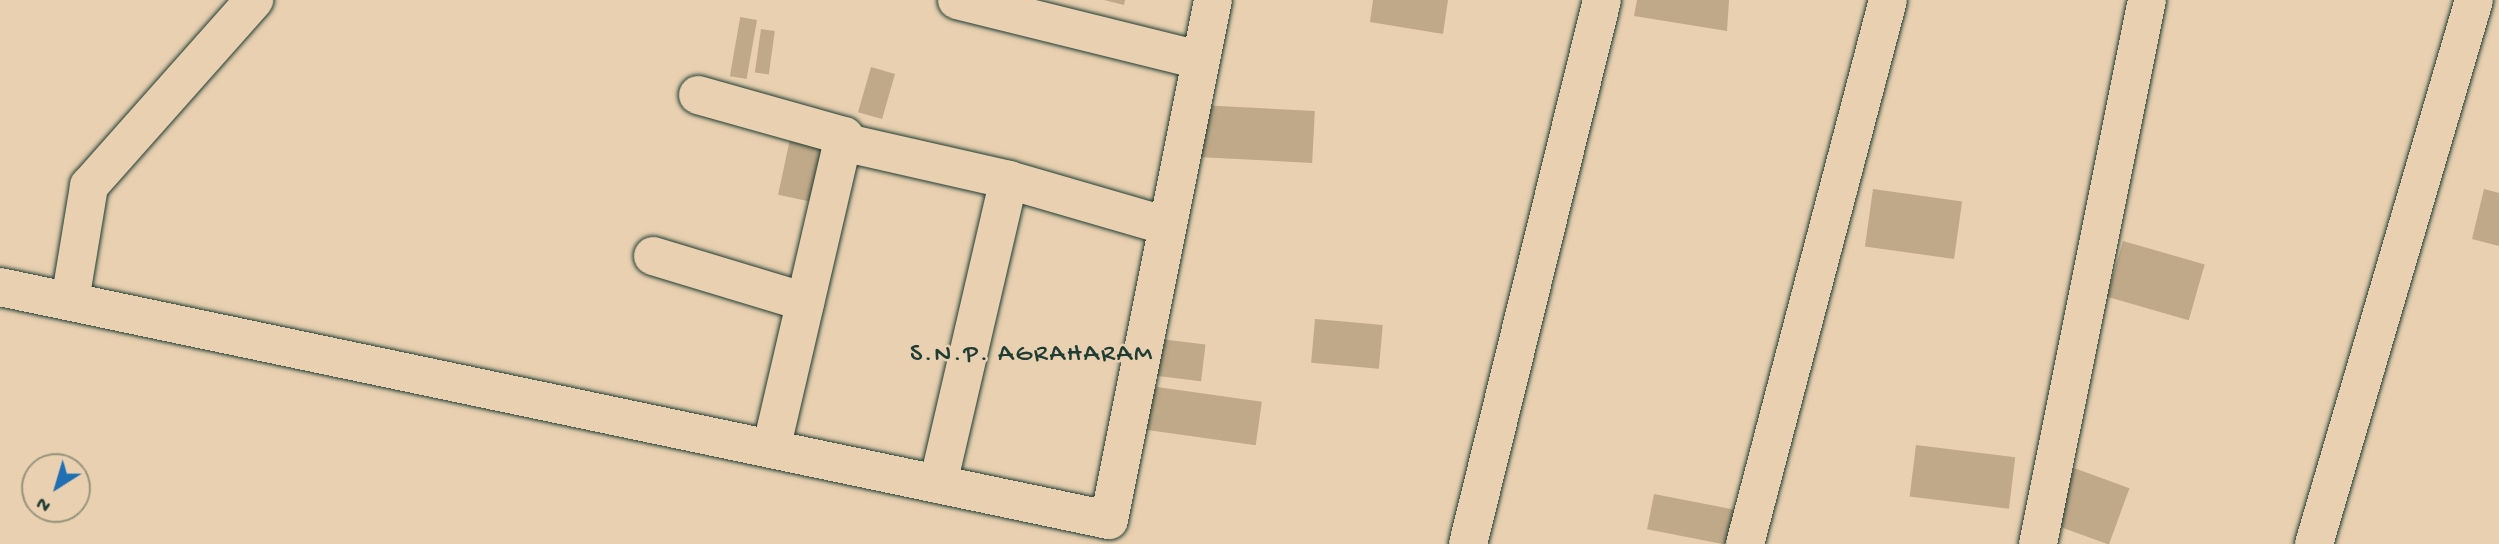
<!DOCTYPE html>
<html>
<head>
<meta charset="utf-8">
<style>
  body { margin:0 }
  #map { position:relative; width:2499px; height:544px; overflow:hidden; background:#e8d0b0; font-family:"Gochi Hand",sans-serif }
  div>[style] { position:absolute }
  [style*='--x'] { left:calc(var(--x)*1px); top:calc(var(--y)*1px); width:calc(var(--w)*1px); rotate:calc(var(--a)*1deg) }
  .building>* { inset:0; background:#c0a988; transform-origin:0 0 }
  .roads { filter:drop-shadow(0 0 2px #1f3d34) drop-shadow(0 0 2px #1f3d34) }
  .minor>* { height:38px; margin:-19px; padding:0 19px; transform-origin:19px; border-radius:19px; background:#e8d0b0 }
  span { translate:-50% -50%; white-space:nowrap; text-align:center; line-height:1.15; -webkit-text-stroke:5px #e8d0b0; paint-order:stroke }
  .neighbourhood-label { font-size:26px; color:#1f3d34; letter-spacing:2px }
  .north { position:absolute; left:21px; top:453px; width:70px; height:70px; box-sizing:border-box; background:#e8d0b0; border:2px solid #98957e; border-radius:50%; rotate:217deg; font-size:19px; font-weight:700; line-height:28px; text-align:center; color:#1f3d34 }
  .north::after { content:''; display:block; margin:auto; width:24px; height:32px; background:#1f6fb2; clip-path:polygon(50% 0,100% 100%,50% 72%,0 100%) }
</style>
</head>
<body>
<div id="map">
  <div class="building">
    <i style="clip-path:polygon(1104px 0,1125px 0,1124px 5px)"></i>
    <i style="clip-path:polygon(1373px 0,1448px 0,1443px 34px,1370px 22px)"></i>
    <i style="clip-path:polygon(1637px 0,1729px 0,1727px 31px,1634px 16px)"></i>
    <i style="left:757px;top:20px;width:60px;height:17px;rotate:100deg"></i>
    <i style="left:761px;top:29px;width:14px;height:44px;rotate:8deg"></i>
    <i style="left:871px;top:67px;width:25px;height:47px;rotate:16deg"></i>
    <i style="left:1200px;top:105px;width:115px;height:52px;rotate:3deg"></i>
    <i style="left:791px;top:134px;width:35px;height:62px;rotate:12deg"></i>
    <i style="left:1873px;top:189px;width:90px;height:58px;rotate:8deg"></i>
    <i style="clip-path:polygon(2484px 189px,2499px 193px,2499px 246px,2472px 239px)"></i>
    <i style="left:2123px;top:241px;width:85px;height:58px;rotate:16deg"></i>
    <i style="left:1315px;top:319px;width:68px;height:44px;rotate:5deg"></i>
    <i style="left:1144px;top:337px;width:62px;height:37px;rotate:7deg"></i>
    <i style="left:1143px;top:385px;width:120px;height:44px;rotate:8deg"></i>
    <i style="left:1916px;top:445px;width:100px;height:52px;rotate:7deg"></i>
    <i style="left:2074px;top:468px;width:59px;height:60px;rotate:20deg"></i>
    <i style="left:1654px;top:494px;width:92px;height:36px;rotate:11deg"></i>
  </div>
  <div class="roads">
    <div class="minor">
      <i style="--x:957;--y:0;--w:250;--a:13.9"></i>
      <i style="--x:698;--y:95;--w:152;--a:15.7"></i>
      <i style="--x:844;--y:136;--w:321;--a:103.1"></i>
      <i style="--x:842;--y:142;--w:171;--a:12.8"></i>
      <i style="--x:1009;--y:180;--w:161;--a:16.2"></i>
      <i style="--x:653;--y:256;--w:159;--a:16.8"></i>
      <i style="--x:0;--y:287;--w:1133;--a:11.87"></i>
      <i style="--x:1109;--y:520;--w:530;--a:-78.69"></i>
      <i style="--x:70;--y:301;--w:117;--a:-80.6"></i>
      <i style="--x:89;--y:186;--w:249;--a:-48.4"></i>
      <i style="--x:938;--y:484;--w:312;--a:-76.9"></i>
      <i style="--x:1468;--y:544;--w:560;--a:-76.16"></i>
      <i style="--x:1745;--y:544;--w:562;--a:-75.27"></i>
      <i style="--x:2038;--y:544;--w:555;--a:-78.67"></i>
      <i style="--x:2314;--y:544;--w:567;--a:-73.61"></i>
    </div>
  </div>
  <div class="neighbourhood-label">
    <span style="left:1032px;top:356px">S.N.P. AGRAHARAM</span>
  </div>
  <div class="north">N</div>
</div>
</body>
</html>
